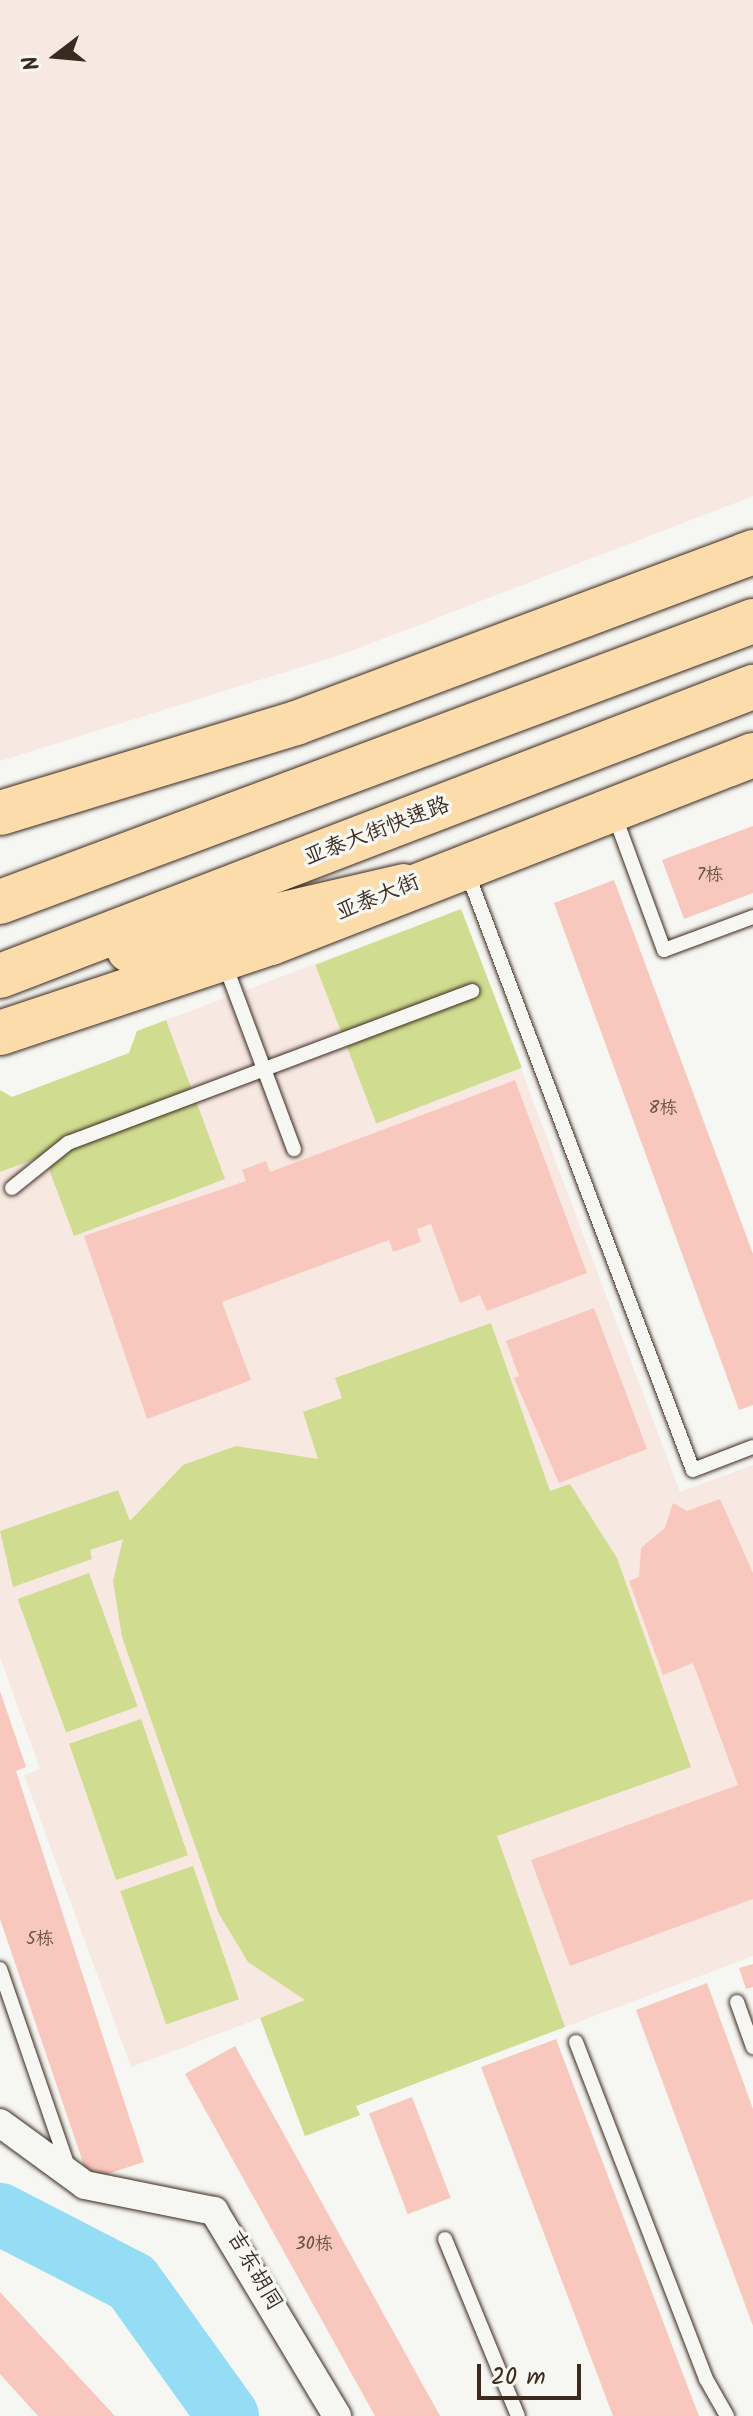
<!DOCTYPE html>
<html>
<head>
<meta charset="utf-8">
<style>
  body { margin:0 }
  #map { position:relative; width:753px; height:2416px; overflow:hidden; background:#f6f6f2; font-family:Kalam,"LXGW WenKai TC",sans-serif }
  div>[style] { position:absolute }
  [style*='--x'] { left:calc(var(--x)*1px); top:calc(var(--y)*1px); width:calc(var(--w)*1px); rotate:calc(var(--a)*1deg) }
  .built>* { inset:0; background:#f7e8e2 }
  .green>* { inset:0; background:#d0dd90; transform-origin:0 0 }
  .river>* { height:62px; margin:-31px; padding:0 31px; transform-origin:31px; border-radius:31px; background:#94ddf5 }
  .building>* { inset:0; background:#f8c8be; transform-origin:0 0 }
  .roads { filter:drop-shadow(0 0 2px #3b2a1e) drop-shadow(0 0 2px #3b2a1e) }
  .service>* { height:14px; margin:-7px; padding:0 7px; transform-origin:7px; border-radius:7px; background:#f6f6f2 }
  .minor>* { height:28px; margin:-14px; padding:0 14px; transform-origin:14px; border-radius:14px; background:#f6f6f2 }
  .primary>* { height:44px; margin:-22px; padding:0 22px; transform-origin:22px; border-radius:22px; background:#fddcac }
  .trunk>* { height:44px; margin:-22px; padding:0 22px; transform-origin:22px; border-radius:22px; background:#fddcac }
  span { translate:-50% -50%; white-space:nowrap; text-align:center; line-height:1.15; -webkit-text-stroke:7px #f6f6f2; paint-order:stroke }
  .number-label { font-size:18px; color:#6a5246 }
  .number-label span { -webkit-text-stroke-width:0 }
  .street-label { font-size:22px; color:#3b2a1e }
  .north { position:absolute; left:16px; top:16px; width:80px; height:80px; -webkit-text-stroke:6px #f6f6f2; paint-order:stroke; rotate:254deg; font-size:22px; font-weight:700; line-height:32px; text-align:center; color:#3b2a1e }
  .north::after { content:''; display:block; margin:auto; width:28px; height:36px; background:#3b2a1e; clip-path:polygon(50% 0,100% 100%,50% 72%,0 100%) }
  .scale { position:absolute; left:477px; top:2364px; width:104px; height:36px; box-sizing:border-box; border:4px solid #3b2a1e; border-top:0; padding-left:10px; font-size:24px; line-height:28px; white-space:nowrap; color:#3b2a1e; -webkit-text-stroke:6px #f6f6f2; paint-order:stroke }
</style>
</head>
<body>
<div id="map">
  <div class="built">
    <i style="clip-path:polygon(0 0,753px 0,753px 496px,346px 653px,0 761px)"></i>
    <i style="clip-path:polygon(461px 909px,680px 1492px,753px 1465px,753px 1956px,356px 2106px,360px 2115px,305px 2136px,260px 2018px,131px 2067px,24px 1775px,40px 1769px,0 1657px,0 1090px,12px 1097px,129px 1053px,137px 1031px)"></i>
  </div>
  <div class="green">
    <i style="left:461px;top:909px;width:170px;height:156px;rotate:69deg"></i>
    <i style="clip-path:polygon(166px 1020px,225px 1179px,74px 1236px,44px 1156px,0 1172px,0 1090px,12px 1097px,129px 1053px,137px 1031px)"></i>
    <i style="clip-path:polygon(491px 1323px,550px 1491px,570px 1484px,617px 1558px,691px 1767px,497px 1836px,565px 2027px,356px 2106px,360px 2115px,305px 2136px,260px 2018px,305px 2000px,248px 1962px,219px 1914px,122px 1637px,113px 1581px,123px 1539px,90px 1550px,92px 1559px,13px 1587px,0 1531px,118px 1490px,130px 1521px,183px 1465px,236px 1446px,318px 1459px,303px 1412px,342px 1398px,335px 1378px)"></i>
    <i style="left:89px;top:1573px;width:142px;height:76px;rotate:70deg"></i>
    <i style="left:141px;top:1719px;width:144px;height:76px;rotate:71deg"></i>
    <i style="left:193px;top:1866px;width:141px;height:77px;rotate:71deg"></i>
  </div>
  <div class="river">
    <i style="--x:0;--y:2214;--w:148;--a:27.3"></i>
    <i style="--x:132;--y:2282;--w:165;--a:54.4"></i>
  </div>
  <div class="building">
    <i style="clip-path:polygon(753px 826px,753px 893px,684px 919px,662px 860px)"></i>
    <i style="clip-path:polygon(614px 880px,753px 1254px,753px 1405px,739px 1410px,554px 903px)"></i>
    <i style="clip-path:polygon(515px 1080px,587px 1273px,487px 1311px,480px 1295px,460px 1303px,431px 1224px,417px 1229px,421px 1242px,393px 1252px,389px 1240px,222px 1302px,251px 1380px,147px 1419px,84px 1236px,246px 1181px,242px 1170px,266px 1161px,270px 1172px)"></i>
    <i style="clip-path:polygon(594px 1308px,647px 1449px,559px 1483px,514px 1378px,519px 1376px,506px 1341px)"></i>
    <i style="clip-path:polygon(720px 1499px,753px 1573px,753px 1899px,570px 1966px,531px 1860px,738px 1785px,693px 1663px,663px 1675px,629px 1581px,639px 1577px,641px 1548px,665px 1528px,673px 1503px,687px 1511px)"></i>
    <i style="clip-path:polygon(0 1691px,26px 1767px,16px 1771px,144px 2162px,89px 2180px,0 1919px)"></i>
    <i style="clip-path:polygon(753px 1964px,753px 1987px,746px 1989px,739px 1968px)"></i>
    <i style="clip-path:polygon(707px 1983px,753px 2109px,753px 2326px,636px 2010px)"></i>
    <i style="clip-path:polygon(556px 2039px,689px 2390px,699px 2416px,613px 2416px,481px 2067px)"></i>
    <i style="left:235px;top:2046px;width:424px;height:57px;rotate:61deg"></i>
    <i style="left:412px;top:2097px;width:108px;height:46px;rotate:69deg"></i>
    <i style="clip-path:polygon(0 2292px,115px 2416px,38px 2416px,0 2374px)"></i>
  </div>
  <div class="roads">
    <div class="service">
      <i style="--x:614;--y:814;--w:145;--a:69.8"></i>
      <i style="--x:664;--y:950;--w:95;--a:-20.3"></i>
      <i style="--x:467;--y:872;--w:639;--a:69.3"></i>
      <i style="--x:693;--y:1470;--w:64;--a:-21"></i>
      <i style="--x:224;--y:962;--w:200;--a:69.5"></i>
      <i style="--x:12;--y:1188;--w:72;--a:-38.8"></i>
      <i style="--x:68;--y:1143;--w:432;--a:-20.6"></i>
      <i style="--x:0;--y:1969;--w:212;--a:71"></i>
      <i style="--x:737;--y:2002;--w:48;--a:70.4"></i>
      <i style="--x:576;--y:2042;--w:361;--a:68.9"></i>
      <i style="--x:706;--y:2379;--w:43;--a:60.4"></i>
      <i style="--x:445;--y:2239;--w:191;--a:67.6"></i>
    </div>
    <div class="minor">
      <i style="--x:0;--y:2123;--w:105;--a:36.1"></i>
      <i style="--x:85;--y:2185;--w:132;--a:11.4"></i>
      <i style="--x:214;--y:2211;--w:239;--a:59"></i>
    </div>
    <div class="primary">
      <i style="--x:0;--y:813;--w:309;--a:-16.9"></i>
      <i style="--x:296;--y:723;--w:488;--a:-20.5"></i>
      <i style="--x:0;--y:1033;--w:286;--a:-18.4"></i>
      <i style="--x:271;--y:943;--w:517;--a:-21.31"></i>
    </div>
    <div class="trunk">
      <i style="--x:0;--y:902;--w:804;--a:-20.46"></i>
      <i style="--x:129;--y:950;--w:282;--a:-13.1"></i>
      <i style="--x:0;--y:976;--w:807;--a:-21"></i>
    </div>
  </div>
  <div class="number-label">
    <span style="left:710px;top:876px">7栋</span>
    <span style="left:663px;top:1109px">8栋</span>
    <span style="left:40px;top:1940px">5栋</span>
    <span style="left:314px;top:2245px">30栋</span>
  </div>
  <div class="street-label">
    <span style="left:377px;top:832px;rotate:-21deg">亚泰大街快速路</span>
    <span style="left:378px;top:898px;rotate:-22deg">亚泰大街</span>
    <span style="left:254px;top:2271px;rotate:60deg">吉东胡同</span>
  </div>
  <div class="north">N</div>
  <div class="scale">20 m</div>
</div>
</body>
</html>
